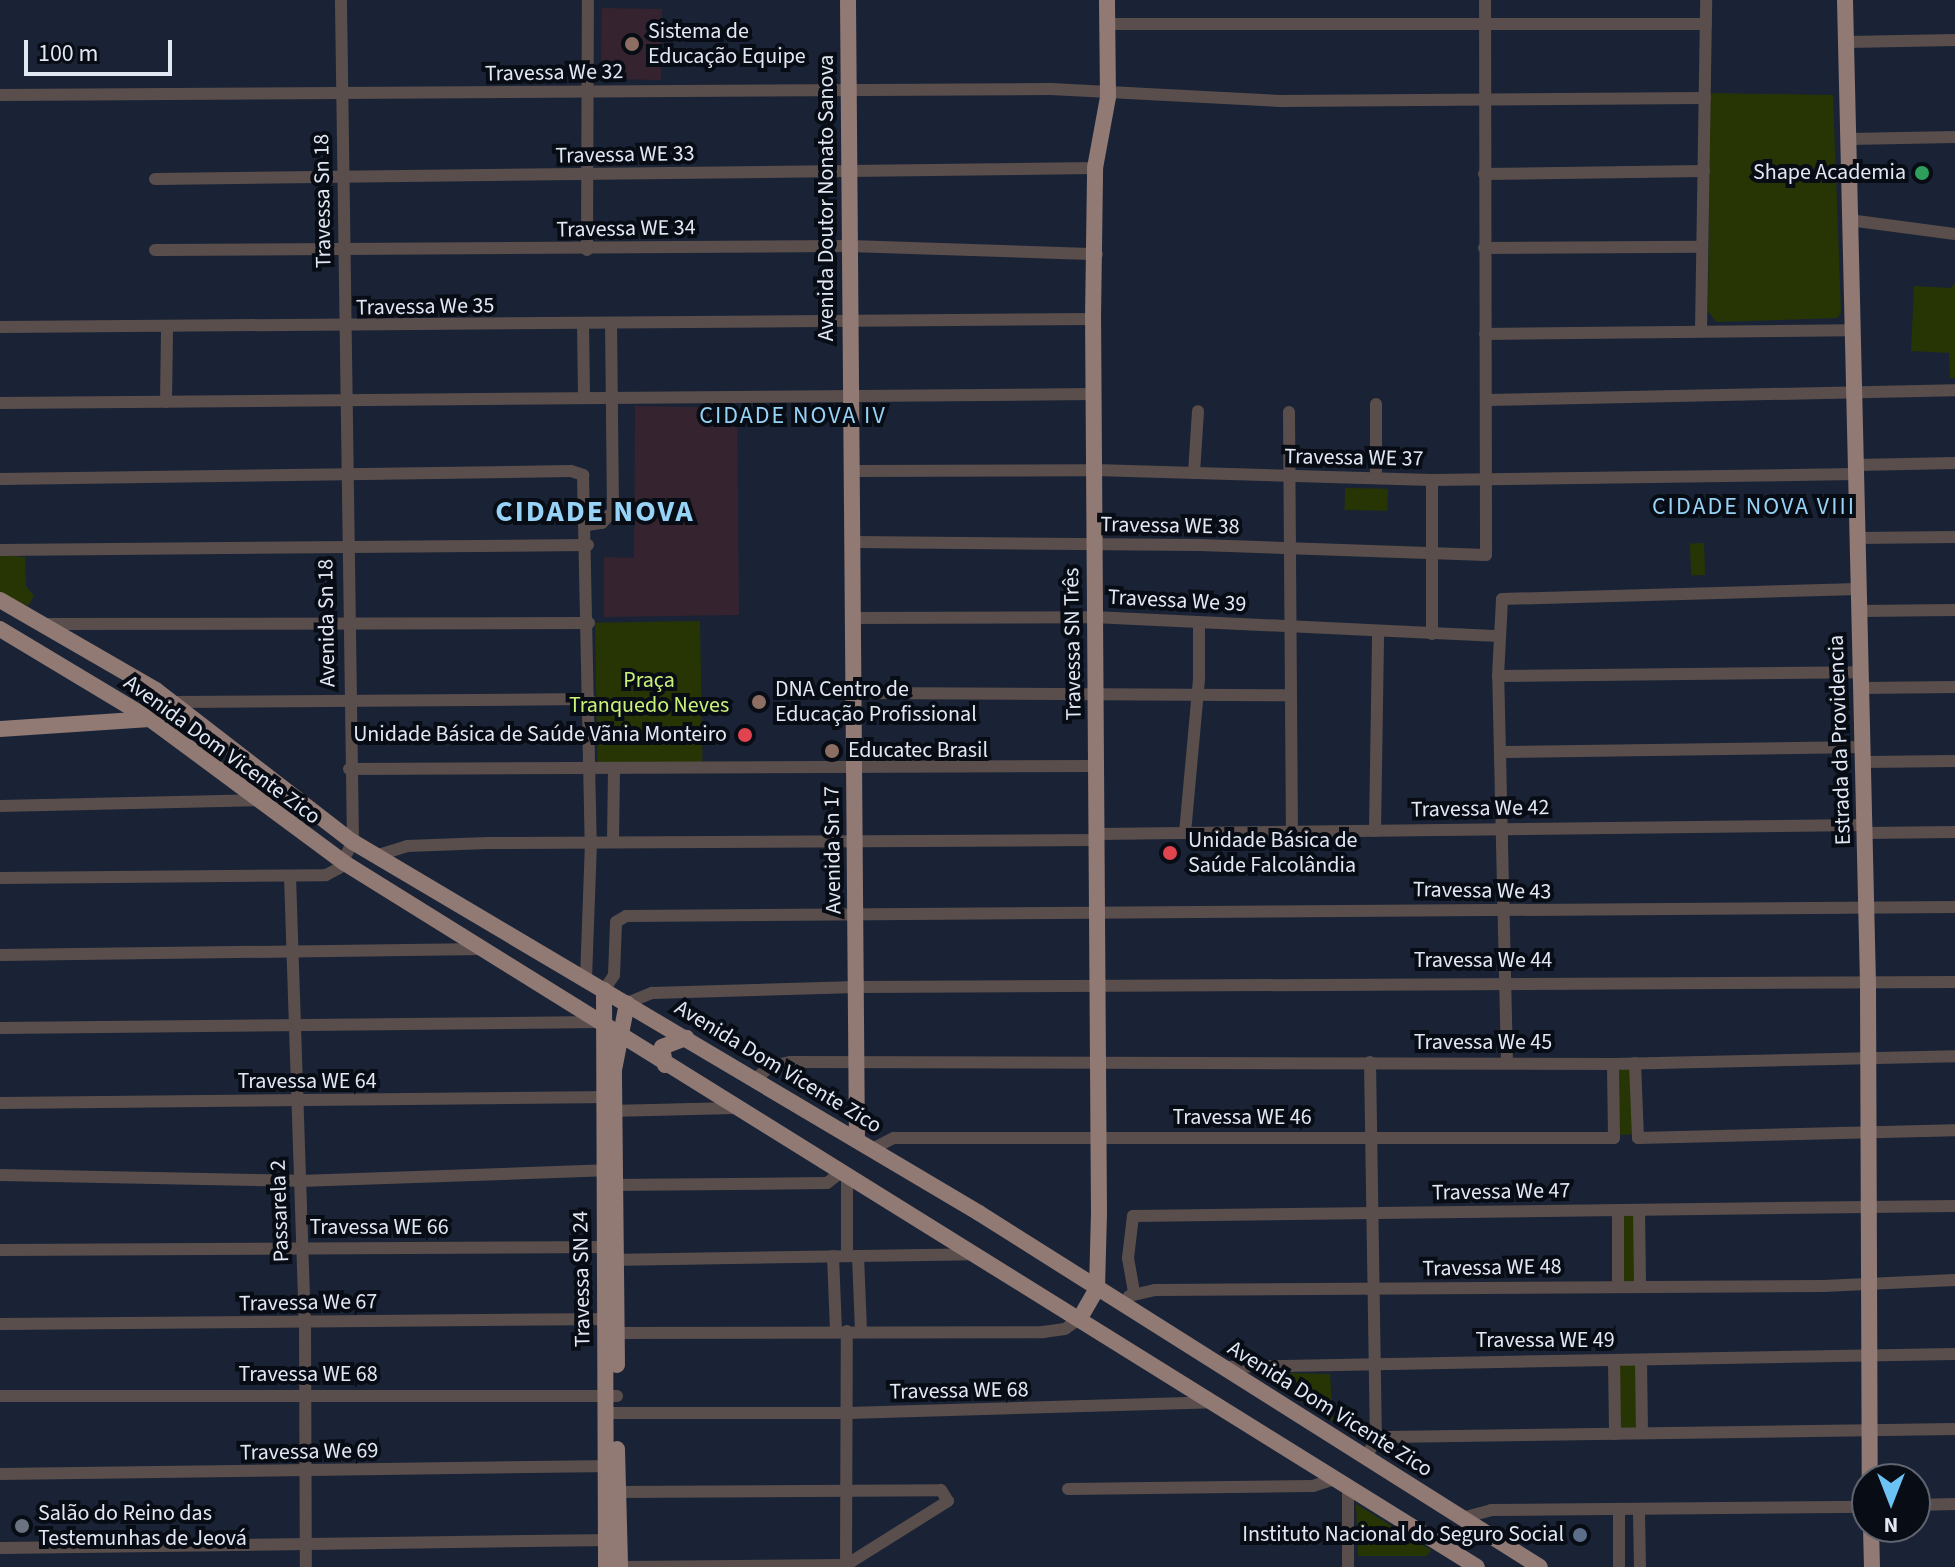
<!DOCTYPE html>
<html>
<head>
<meta charset="utf-8">
<style>
  body { margin:0 }
  #map { position:relative; width:1955px; height:1567px; overflow:hidden; background:#192335; font-family:"Source Sans 3",sans-serif }
  div>[style] { position:absolute }
  [style*='--x'] { left:calc(var(--x)*1px); top:calc(var(--y)*1px); width:calc(var(--w)*1px); rotate:calc(var(--a)*1deg) }
  .education>* { inset:0; background:#35242f; transform-origin:0 0 }
  .green>* { inset:0; background:#273505; transform-origin:0 0 }
  .minor>* { height:12px; margin:-6px; padding:0 6px; transform-origin:6px; border-radius:6px; background:#5a4e4c }
  .major>* { height:16px; margin:-8px; padding:0 8px; transform-origin:8px; border-radius:8px; background:#917974 }
  .dots>* { width:22px; height:22px; translate:-50% -50%; box-sizing:border-box; border:4px solid #080c14; border-radius:50% }
  span { translate:-50% -50%; white-space:nowrap; text-align:center; line-height:1.15; -webkit-text-stroke:8px #080c14; paint-order:stroke }
  .poi-label { font-size:22px; color:#e1e8f4 }
  .left { translate:0 -50%; text-align:left }
  .right { translate:-100% -50%; text-align:right }
  .street-label { font-size:22px; color:#e1e8f4 }
  .park-label { font-size:22px; color:#caf27a }
  .neighbourhood-label { font-size:24px; color:#96d3f6; letter-spacing:2px }
  .district-label { font-size:30px; color:#96d3f6; font-weight:700; letter-spacing:2px }
  .north { position:absolute; left:1851px; top:1463px; width:80px; height:80px; box-sizing:border-box; background:#080c14; border:2px solid #5f646e; border-radius:50%; rotate:180deg; font-size:22px; font-weight:700; line-height:32px; text-align:center; color:#e1e8f4 }
  .north::after { content:''; display:block; margin:auto; width:28px; height:36px; background:#6cc3f3; clip-path:polygon(50% 0,100% 100%,50% 72%,0 100%) }
  .scale { position:absolute; left:24px; top:40px; width:148px; height:36px; box-sizing:border-box; border:4px solid #e1e8f4; border-top:0; padding-left:10px; font-size:24px; line-height:28px; white-space:nowrap; color:#e1e8f4; -webkit-text-stroke:6px #080c14; paint-order:stroke }
</style>
</head>
<body>
<div id="map">
  <div class="education">
    <i style="left:602px;top:8px;width:60px;height:71px;rotate:1deg"></i>
    <i style="clip-path:polygon(635px 406px,737px 408px,739px 615px,604px 617px,604px 557px,634px 558px)"></i>
  </div>
  <div class="green">
    <i style="clip-path:polygon(1710px 93px,1833px 95px,1841px 313px,1837px 318px,1716px 322px,1708px 311px)"></i>
    <i style="clip-path:polygon(1955px 283px,1955px 378px,1950px 378px,1949px 353px,1911px 351px,1914px 286px,1951px 288px)"></i>
    <i style="left:1345px;top:488px;width:43px;height:22px;rotate:1deg"></i>
    <i style="left:1704px;top:543px;width:32px;height:14px;rotate:88deg"></i>
    <i style="clip-path:polygon(0 555px,25px 557px,26px 586px,34px 596px,28px 606px,0 595px)"></i>
    <i style="left:700px;top:621px;width:143px;height:105px;rotate:89deg"></i>
    <i style="clip-path:polygon(1631px 1069px,1632px 1134px,1624px 1135px,1619px 1134px,1619px 1070px)"></i>
    <i style="left:1618px;top:1210px;width:21px;height:76px"></i>
    <i style="left:1620px;top:1365px;width:16px;height:64px"></i>
    <i style="clip-path:polygon(1252px 1372px,1330px 1374px,1333px 1421px)"></i>
    <i style="clip-path:polygon(1356px 1504px,1431px 1550px,1427px 1556px,1358px 1556px)"></i>
  </div>
  <div class="minor">
    <i style="--x:1108;--y:24;--w:598;--a:0"></i>
    <i style="--x:1846;--y:42;--w:109;--a:-1.1"></i>
    <i style="--x:0;--y:95;--w:1051;--a:-0.33"></i>
    <i style="--x:1051;--y:89;--w:229;--a:3"></i>
    <i style="--x:1280;--y:101;--w:425;--a:-0.4"></i>
    <i style="--x:1848;--y:139;--w:107;--a:-1.1"></i>
    <i style="--x:1484;--y:174;--w:220;--a:-0.8"></i>
    <i style="--x:155;--y:179;--w:940;--a:-0.67"></i>
    <i style="--x:1849;--y:220;--w:107;--a:7.5"></i>
    <i style="--x:1484;--y:248;--w:218;--a:-0.3"></i>
    <i style="--x:155;--y:250;--w:695;--a:-0.33"></i>
    <i style="--x:850;--y:246;--w:247;--a:1.9"></i>
    <i style="--x:587;--y:250;--w:250;--a:-89.8"></i>
    <i style="--x:583;--y:324;--w:73;--a:89.2"></i>
    <i style="--x:0;--y:327;--w:1093;--a:-0.42"></i>
    <i style="--x:1701;--y:331;--w:331;--a:-89.1"></i>
    <i style="--x:1485;--y:334;--w:366;--a:-0.6"></i>
    <i style="--x:1487;--y:400;--w:468;--a:-1.2"></i>
    <i style="--x:166;--y:402;--w:75;--a:-89.2"></i>
    <i style="--x:0;--y:403;--w:1094;--a:-0.47"></i>
    <i style="--x:1376;--y:404;--w:74;--a:90"></i>
    <i style="--x:1289;--y:412;--w:420;--a:89.6"></i>
    <i style="--x:1855;--y:465;--w:100;--a:-1.1"></i>
    <i style="--x:852;--y:471;--w:243;--a:-0.2"></i>
    <i style="--x:1095;--y:470;--w:337;--a:1.7"></i>
    <i style="--x:1432;--y:480;--w:423;--a:-0.8"></i>
    <i style="--x:1194;--y:473;--w:62;--a:-86.3"></i>
    <i style="--x:0;--y:479;--w:571;--a:-0.8"></i>
    <i style="--x:571;--y:471;--w:13;--a:18"></i>
    <i style="--x:583;--y:475;--w:367;--a:88.8"></i>
    <i style="--x:591;--y:842;--w:139;--a:92.1"></i>
    <i style="--x:1432;--y:480;--w:154;--a:90"></i>
    <i style="--x:587;--y:525;--w:15;--a:-8"></i>
    <i style="--x:602;--y:523;--w:16;--a:-47"></i>
    <i style="--x:613;--y:511;--w:187;--a:-90.6"></i>
    <i style="--x:1857;--y:538;--w:98;--a:-0.6"></i>
    <i style="--x:853;--y:542;--w:347;--a:0.5"></i>
    <i style="--x:1200;--y:545;--w:286;--a:2"></i>
    <i style="--x:1486;--y:555;--w:555;--a:-90.1"></i>
    <i style="--x:0;--y:550;--w:588;--a:-0.49"></i>
    <i style="--x:1858;--y:611;--w:97;--a:-0.6"></i>
    <i style="--x:852;--y:618;--w:241;--a:-0.2"></i>
    <i style="--x:1093;--y:617;--w:406;--a:2.7"></i>
    <i style="--x:42;--y:624;--w:547;--a:-0.1"></i>
    <i style="--x:1498;--y:676;--w:362;--a:-0.6"></i>
    <i style="--x:1860;--y:688;--w:95;--a:-0.6"></i>
    <i style="--x:854;--y:693;--w:435;--a:0.3"></i>
    <i style="--x:172;--y:702;--w:417;--a:-0.4"></i>
    <i style="--x:1503;--y:752;--w:359;--a:-0.8"></i>
    <i style="--x:1862;--y:762;--w:93;--a:-0.6"></i>
    <i style="--x:349;--y:769;--w:746;--a:-0.23"></i>
    <i style="--x:0;--y:806;--w:255;--a:-1.3"></i>
    <i style="--x:1375;--y:831;--w:200;--a:-89.1"></i>
    <i style="--x:1185;--y:833;--w:156;--a:-84.8"></i>
    <i style="--x:1199;--y:678;--w:55;--a:-90"></i>
    <i style="--x:1864;--y:833;--w:91;--a:-0.6"></i>
    <i style="--x:1096;--y:834;--w:768;--a:-0.67"></i>
    <i style="--x:613;--y:842;--w:72;--a:-89.2"></i>
    <i style="--x:375;--y:856;--w:34;--a:-17"></i>
    <i style="--x:407;--y:846;--w:81;--a:-2.1"></i>
    <i style="--x:488;--y:843;--w:607;--a:-0.28"></i>
    <i style="--x:290;--y:876;--w:446;--a:88.1"></i>
    <i style="--x:305;--y:1322;--w:245;--a:89.8"></i>
    <i style="--x:0;--y:878;--w:326;--a:-0.5"></i>
    <i style="--x:326;--y:875;--w:15;--a:-28"></i>
    <i style="--x:339;--y:868;--w:30;--a:-62"></i>
    <i style="--x:353;--y:842;--w:842;--a:-90.82"></i>
    <i style="--x:0;--y:955;--w:484;--a:-0.7"></i>
    <i style="--x:604;--y:990;--w:18;--a:-56"></i>
    <i style="--x:614;--y:975;--w:53;--a:-87.8"></i>
    <i style="--x:616;--y:922;--w:12;--a:-31"></i>
    <i style="--x:626;--y:916;--w:1329;--a:-0.39"></i>
    <i style="--x:627;--y:1003;--w:27;--a:-22"></i>
    <i style="--x:652;--y:993;--w:205;--a:-1.7"></i>
    <i style="--x:857;--y:987;--w:1098;--a:-0.26"></i>
    <i style="--x:0;--y:1028;--w:601;--a:-0.57"></i>
    <i style="--x:1370;--y:1062;--w:376;--a:89.1"></i>
    <i style="--x:1507;--y:1063;--w:387;--a:-91.3"></i>
    <i style="--x:1498;--y:676;--w:77;--a:-87"></i>
    <i style="--x:1502;--y:599;--w:356;--a:-1.6"></i>
    <i style="--x:1635;--y:1063;--w:75;--a:87.7"></i>
    <i style="--x:1638;--y:1138;--w:317;--a:-1.4"></i>
    <i style="--x:755;--y:1079;--w:21;--a:-39"></i>
    <i style="--x:771;--y:1066;--w:19;--a:-12"></i>
    <i style="--x:790;--y:1062;--w:823;--a:0.14"></i>
    <i style="--x:1613;--y:1064;--w:342;--a:-1.3"></i>
    <i style="--x:0;--y:1103;--w:613;--a:-0.56"></i>
    <i style="--x:609;--y:1111;--w:125;--a:-1.4"></i>
    <i style="--x:872;--y:1149;--w:25;--a:-27"></i>
    <i style="--x:894;--y:1138;--w:720;--a:0"></i>
    <i style="--x:1614;--y:1138;--w:74;--a:-90.8"></i>
    <i style="--x:0;--y:1175;--w:299;--a:1.1"></i>
    <i style="--x:299;--y:1181;--w:313;--a:-2"></i>
    <i style="--x:847;--y:1177;--w:79;--a:90"></i>
    <i style="--x:608;--y:1185;--w:219;--a:-0.5"></i>
    <i style="--x:827;--y:1183;--w:16;--a:-38"></i>
    <i style="--x:1618;--y:1210;--w:76;--a:90"></i>
    <i style="--x:1639;--y:1210;--w:76;--a:89.2"></i>
    <i style="--x:0;--y:1250;--w:613;--a:-0.28"></i>
    <i style="--x:833;--y:1256;--w:75;--a:87.7"></i>
    <i style="--x:858;--y:1256;--w:74;--a:87.7"></i>
    <i style="--x:609;--y:1260;--w:365;--a:-0.9"></i>
    <i style="--x:1134;--y:1292;--w:35;--a:-100"></i>
    <i style="--x:1128;--y:1258;--w:42;--a:-83.2"></i>
    <i style="--x:1133;--y:1216;--w:822;--a:-0.7"></i>
    <i style="--x:1129;--y:1296;--w:27;--a:-13"></i>
    <i style="--x:1155;--y:1290;--w:668;--a:-0.34"></i>
    <i style="--x:1823;--y:1286;--w:132;--a:-2.6"></i>
    <i style="--x:0;--y:1324;--w:613;--a:-0.47"></i>
    <i style="--x:608;--y:1333;--w:435;--a:-0.1"></i>
    <i style="--x:1043;--y:1332;--w:22;--a:-8"></i>
    <i style="--x:1065;--y:1329;--w:19;--a:-36"></i>
    <i style="--x:1614;--y:1360;--w:74;--a:89.2"></i>
    <i style="--x:1641;--y:1360;--w:73;--a:89.2"></i>
    <i style="--x:1222;--y:1367;--w:733;--a:-1.02"></i>
    <i style="--x:0;--y:1396;--w:617;--a:0"></i>
    <i style="--x:606;--y:1413;--w:242;--a:0"></i>
    <i style="--x:848;--y:1413;--w:365;--a:-1.7"></i>
    <i style="--x:1366;--y:1458;--w:22;--a:-63"></i>
    <i style="--x:1376;--y:1438;--w:10;--a:-6"></i>
    <i style="--x:1386;--y:1437;--w:569;--a:-0.81"></i>
    <i style="--x:0;--y:1474;--w:614;--a:-0.75"></i>
    <i style="--x:1068;--y:1489;--w:245;--a:-0.7"></i>
    <i style="--x:1313;--y:1486;--w:25;--a:-18"></i>
    <i style="--x:612;--y:1492;--w:329;--a:-0.3"></i>
    <i style="--x:941;--y:1490;--w:13;--a:58"></i>
    <i style="--x:948;--y:1501;--w:120;--a:147.9"></i>
    <i style="--x:846;--y:1565;--w:224;--a:179.5"></i>
    <i style="--x:1915;--y:1505;--w:40;--a:-1.4"></i>
    <i style="--x:1619;--y:1512;--w:55;--a:90"></i>
    <i style="--x:1639;--y:1512;--w:55;--a:89"></i>
    <i style="--x:1462;--y:1518;--w:30;--a:-15"></i>
    <i style="--x:1491;--y:1510;--w:376;--a:-0.5"></i>
    <i style="--x:0;--y:1548;--w:613;--a:-0.75"></i>
    <i style="--x:846;--y:1565;--w:234;--a:-89.8"></i>
    <i style="--x:1348;--y:1567;--w:82;--a:-90"></i>
  </div>
  <div class="major">
    <i style="--x:848;--y:0;--w:1140;--a:89.55"></i>
    <i style="--x:1845;--y:0;--w:984;--a:88.66"></i>
    <i style="--x:1868;--y:984;--w:495;--a:89.8"></i>
    <i style="--x:0;--y:600;--w:180;--a:30"></i>
    <i style="--x:156;--y:690;--w:249;--a:37.7"></i>
    <i style="--x:353;--y:842;--w:728;--a:30.65"></i>
    <i style="--x:979;--y:1213;--w:663;--a:32.25"></i>
    <i style="--x:0;--y:629;--w:175;--a:31"></i>
    <i style="--x:150;--y:719;--w:240;--a:36.5"></i>
    <i style="--x:343;--y:862;--w:1335;--a:31.87"></i>
    <i style="--x:0;--y:729;--w:150;--a:-3.8"></i>
    <i style="--x:604;--y:990;--w:577;--a:89.8"></i>
    <i style="--x:665;--y:1065;--w:18;--a:-99"></i>
    <i style="--x:662;--y:1047;--w:26;--a:-21"></i>
    <i style="--x:1080;--y:1318;--w:34;--a:-60"></i>
    <i style="--x:1097;--y:1289;--w:74;--a:-88.5"></i>
    <i style="--x:1099;--y:1215;--w:896;--a:-90.38"></i>
    <i style="--x:1093;--y:319;--w:151;--a:-89.2"></i>
    <i style="--x:1095;--y:168;--w:72;--a:-79.6"></i>
    <i style="--x:1108;--y:97;--w:97;--a:-90.6"></i>
    <i style="--x:617;--y:1365;--w:295;--a:-90.6"></i>
    <i style="--x:614;--y:1070;--w:68;--a:-79"></i>
    <i style="--x:617;--y:1449;--w:118;--a:88.5"></i>
    <i style="--x:1871;--y:1527;--w:40;--a:88.6"></i>
  </div>
  <div class="dots">
    <i style="left:632px;top:44px;background:#8d6e63"></i>
    <i style="left:1922px;top:173px;background:#2e9e5b"></i>
    <i style="left:759px;top:702px;background:#8d6e63"></i>
    <i style="left:745px;top:735px;background:#e0444e"></i>
    <i style="left:832px;top:751px;background:#8d6e63"></i>
    <i style="left:1170px;top:853px;background:#e0444e"></i>
    <i style="left:22px;top:1526px;background:#6b7280"></i>
    <i style="left:1580px;top:1535px;background:#5c6f8a"></i>
  </div>
  <div class="poi-label">
    <span class="left" style="left:648px;top:44px">Sistema de<br>Educação Equipe</span>
    <span class="right" style="left:1906px;top:173px">Shape Academia</span>
    <span class="left" style="left:775px;top:702px">DNA Centro de<br>Educação Profissional</span>
    <span class="right" style="left:727px;top:735px">Unidade Básica de Saúde Vãnia Monteiro</span>
    <span class="left" style="left:848px;top:751px">Educatec Brasil</span>
    <span class="left" style="left:1188px;top:853px">Unidade Básica de<br>Saúde Falcolândia</span>
    <span class="left" style="left:38px;top:1526px">Salão do Reino das<br>Testemunhas de Jeová</span>
    <span class="right" style="left:1564px;top:1535px">Instituto Nacional do Seguro Social</span>
  </div>
  <div class="street-label">
    <span style="left:554px;top:73px;rotate:-1deg">Travessa We 32</span>
    <span style="left:625px;top:155px;rotate:-1deg">Travessa WE 33</span>
    <span style="left:827px;top:198px;rotate:-90deg">Avenida Doutor Nonato Sanova</span>
    <span style="left:323px;top:201px;rotate:-91deg">Travessa Sn 18</span>
    <span style="left:626px;top:229px;rotate:-1deg">Travessa WE 34</span>
    <span style="left:425px;top:307px;rotate:-1deg">Travessa We 35</span>
    <span style="left:1354px;top:458px;rotate:1deg">Travessa WE 37</span>
    <span style="left:1170px;top:526px;rotate:1deg">Travessa WE 38</span>
    <span style="left:1177px;top:601px;rotate:3deg">Travessa We 39</span>
    <span style="left:327px;top:623px;rotate:-91deg">Avenida Sn 18</span>
    <span style="left:1073px;top:644px;rotate:-91deg">Travessa SN Três</span>
    <span style="left:1840px;top:740px;rotate:-92deg">Estrada da Providencia</span>
    <span style="left:222px;top:750px;rotate:36deg">Avenida Dom Vicente Zico</span>
    <span style="left:1480px;top:809px;rotate:-1deg">Travessa We 42</span>
    <span style="left:833px;top:850px;rotate:-91deg">Avenida Sn 17</span>
    <span style="left:1482px;top:891px;rotate:1deg">Travessa We 43</span>
    <span style="left:1483px;top:961px">Travessa We 44</span>
    <span style="left:1483px;top:1043px">Travessa We 45</span>
    <span style="left:778px;top:1067px;rotate:31deg">Avenida Dom Vicente Zico</span>
    <span style="left:307px;top:1082px">Travessa WE 64</span>
    <span style="left:1242px;top:1118px">Travessa WE 46</span>
    <span style="left:1501px;top:1192px;rotate:-1deg">Travessa We 47</span>
    <span style="left:280px;top:1211px;rotate:-92deg">Passarela 2</span>
    <span style="left:379px;top:1228px">Travessa WE 66</span>
    <span style="left:1492px;top:1268px;rotate:-1deg">Travessa WE 48</span>
    <span style="left:582px;top:1279px;rotate:-91deg">Travessa SN 24</span>
    <span style="left:308px;top:1303px;rotate:-1deg">Travessa We 67</span>
    <span style="left:1545px;top:1341px">Travessa WE 49</span>
    <span style="left:308px;top:1375px">Travessa WE 68</span>
    <span style="left:959px;top:1391px;rotate:-1deg">Travessa WE 68</span>
    <span style="left:1330px;top:1409px;rotate:32deg">Avenida Dom Vicente Zico</span>
    <span style="left:309px;top:1452px;rotate:-1deg">Travessa We 69</span>
  </div>
  <div class="park-label">
    <span style="left:649px;top:693px">Praça<br>Tranquedo Neves</span>
  </div>
  <div class="neighbourhood-label">
    <span style="left:793px;top:416px">CIDADE NOVA IV</span>
    <span style="left:1754px;top:507px">CIDADE NOVA VIII</span>
  </div>
  <div class="district-label">
    <span style="left:595px;top:512px">CIDADE NOVA</span>
  </div>
  <div class="north">N</div>
  <div class="scale">100 m</div>
</div>
</body>
</html>
